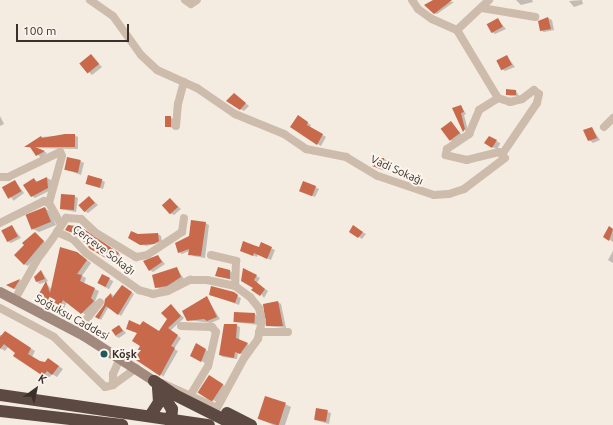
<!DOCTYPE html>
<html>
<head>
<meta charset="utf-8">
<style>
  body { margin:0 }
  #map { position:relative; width:613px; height:425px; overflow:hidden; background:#f4ebe1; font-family:Ubuntu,sans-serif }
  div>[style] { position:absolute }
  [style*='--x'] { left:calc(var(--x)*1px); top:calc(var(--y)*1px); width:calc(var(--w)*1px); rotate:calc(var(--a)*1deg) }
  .shadow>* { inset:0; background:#0003; transform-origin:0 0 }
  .building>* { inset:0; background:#c8694b; transform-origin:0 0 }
  .street>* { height:8px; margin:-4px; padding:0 4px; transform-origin:4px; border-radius:4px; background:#cdbbac }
  .secondary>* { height:10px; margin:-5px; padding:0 5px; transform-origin:5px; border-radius:5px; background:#a18a7d }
  .highway>* { height:12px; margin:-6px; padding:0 6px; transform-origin:6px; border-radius:6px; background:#5c4a42 }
  .dots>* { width:11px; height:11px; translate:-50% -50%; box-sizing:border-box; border:2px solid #fbf5ee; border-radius:50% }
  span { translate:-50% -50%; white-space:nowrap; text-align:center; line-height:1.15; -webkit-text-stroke:4px #fbf5ee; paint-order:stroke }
  .street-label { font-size:11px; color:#3b302b }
  .poi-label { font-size:11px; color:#3b302b; font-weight:700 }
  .left { translate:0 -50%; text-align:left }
  .north { position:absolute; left:16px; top:369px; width:40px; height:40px; -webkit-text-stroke:3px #fbf5ee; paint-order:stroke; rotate:33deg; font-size:11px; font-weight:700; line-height:16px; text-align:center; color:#3b302b }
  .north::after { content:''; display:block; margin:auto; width:14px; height:18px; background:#3b302b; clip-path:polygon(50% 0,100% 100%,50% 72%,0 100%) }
  .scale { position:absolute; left:16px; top:24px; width:113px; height:18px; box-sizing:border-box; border:2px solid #3b302b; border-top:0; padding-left:5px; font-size:12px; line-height:14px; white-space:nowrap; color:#3b302b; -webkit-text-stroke:3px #fbf5ee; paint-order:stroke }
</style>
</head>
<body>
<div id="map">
  <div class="shadow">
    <i style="clip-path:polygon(440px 0,454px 2px,437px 14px,434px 13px)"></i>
    <i style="clip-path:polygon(516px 0,532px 0,533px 2px,521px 5px)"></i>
    <i style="clip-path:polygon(582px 0,583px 4px,574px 7px,569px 1px)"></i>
    <i style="clip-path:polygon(548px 18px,552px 20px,554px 30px,544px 32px,541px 30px)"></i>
    <i style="clip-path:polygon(498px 20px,506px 29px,495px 34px,492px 32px)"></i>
    <i style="clip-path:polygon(91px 56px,102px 67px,92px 75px,81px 64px)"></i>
    <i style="clip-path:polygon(507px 56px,515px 67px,505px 71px,502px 69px)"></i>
    <i style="clip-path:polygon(507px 90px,516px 91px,519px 96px,510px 96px,507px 94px)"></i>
    <i style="clip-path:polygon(234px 94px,249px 106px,244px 111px,228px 101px)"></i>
    <i style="clip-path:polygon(461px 106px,466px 114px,464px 115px,468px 130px,466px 132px,454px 109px)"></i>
    <i style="clip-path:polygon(0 116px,4px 124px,0 126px)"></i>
    <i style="clip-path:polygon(166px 117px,175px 119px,174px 128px,166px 126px)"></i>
    <i style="clip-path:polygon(302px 119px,311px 125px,310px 127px,326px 137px,321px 146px,291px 127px)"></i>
    <i style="clip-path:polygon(451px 123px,463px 136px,454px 142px,450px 140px)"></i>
    <i style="clip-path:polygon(592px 128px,600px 140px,593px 143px,589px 140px)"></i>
    <i style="clip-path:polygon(74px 135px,78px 137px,78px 149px,36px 148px,47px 153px,41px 158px,32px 148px,26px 147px,41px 137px)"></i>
    <i style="left:489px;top:137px;width:13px;height:7px;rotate:29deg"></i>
    <i style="clip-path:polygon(384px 159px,388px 161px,389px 172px,373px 166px,373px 160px)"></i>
    <i style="clip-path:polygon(80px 161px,84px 163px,81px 175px,65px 169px)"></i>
    <i style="clip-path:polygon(47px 178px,51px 180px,51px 190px,35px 198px,32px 196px,34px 179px,38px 182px)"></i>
    <i style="clip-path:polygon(101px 180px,105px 182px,103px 189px,86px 184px)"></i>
    <i style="left:15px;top:181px;width:15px;height:13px;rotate:53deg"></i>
    <i style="clip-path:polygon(315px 187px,319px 189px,315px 197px,303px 192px)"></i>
    <i style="clip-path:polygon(74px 196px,78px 198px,76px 212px,60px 209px)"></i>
    <i style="clip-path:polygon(89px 197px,98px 205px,88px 213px,84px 211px)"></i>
    <i style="clip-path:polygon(170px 199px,181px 209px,174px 215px,170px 213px)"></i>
    <i style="clip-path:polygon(45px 208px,50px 212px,56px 225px,39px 232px,33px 229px)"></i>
    <i style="clip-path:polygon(205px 223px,209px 225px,205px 258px,193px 256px,189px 251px,182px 254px,179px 252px,190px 236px)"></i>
    <i style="clip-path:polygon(12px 226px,21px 238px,11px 243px,7px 241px)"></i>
    <i style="clip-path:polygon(76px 227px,79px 229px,79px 235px,88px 232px,122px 256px,117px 263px,90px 248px,77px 234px,70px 231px)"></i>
    <i style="clip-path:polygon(353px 227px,366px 234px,362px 239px,350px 231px)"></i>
    <i style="clip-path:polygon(609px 228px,613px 230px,613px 242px,604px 236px)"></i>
    <i style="clip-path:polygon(35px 233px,47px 244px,28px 266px,24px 264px)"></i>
    <i style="clip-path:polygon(158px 234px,161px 236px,162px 242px,146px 246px,133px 240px,138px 236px)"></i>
    <i style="clip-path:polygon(262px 244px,275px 250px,271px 260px,258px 254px,257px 257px,244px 252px,260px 248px)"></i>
    <i style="clip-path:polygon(613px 251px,613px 263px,608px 260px)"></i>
    <i style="clip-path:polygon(77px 252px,91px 263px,82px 276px,86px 278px,84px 284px,99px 291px,95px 301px,98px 304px,86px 315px,67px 302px,62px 312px,38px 299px,46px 283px,52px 290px)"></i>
    <i style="clip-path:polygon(158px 256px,165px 264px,153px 272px,150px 270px)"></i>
    <i style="clip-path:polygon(177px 269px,184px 279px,171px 287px,160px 289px,156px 287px)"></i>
    <i style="clip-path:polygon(244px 269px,260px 278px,257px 283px,268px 291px,264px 298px)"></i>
    <i style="clip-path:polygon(230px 271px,233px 273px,233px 280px,216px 276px)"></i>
    <i style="clip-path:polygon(42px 272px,48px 281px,40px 284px,37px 282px)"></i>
    <i style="left:102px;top:275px;width:13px;height:9px;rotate:29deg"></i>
    <i style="clip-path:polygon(20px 280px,23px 282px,18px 291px,8px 285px)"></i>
    <i style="clip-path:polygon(122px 286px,134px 294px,121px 316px,109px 306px,101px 320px,96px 317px,112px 294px,114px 298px)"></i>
    <i style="clip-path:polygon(210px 294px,237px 296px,241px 298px,239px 305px)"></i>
    <i style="clip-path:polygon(207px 298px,220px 319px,211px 323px,188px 320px,197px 302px)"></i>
    <i style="clip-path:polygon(278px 302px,281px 304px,286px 328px,267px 326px)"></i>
    <i style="clip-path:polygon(171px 306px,184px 318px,170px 331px,181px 338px,174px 349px,178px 351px,163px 377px,141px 346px,138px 333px,131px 331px,159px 332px,168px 319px)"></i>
    <i style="clip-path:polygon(254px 314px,258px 316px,259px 325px,235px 322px)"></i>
    <i style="clip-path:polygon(236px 325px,240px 327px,239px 340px,251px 346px,244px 355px,238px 353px,237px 359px,223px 357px,220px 355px)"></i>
    <i style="clip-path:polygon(119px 326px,126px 333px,119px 338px,115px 336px)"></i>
    <i style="clip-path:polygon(0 335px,10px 335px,35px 351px,32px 357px,40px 362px,45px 363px,48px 359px,63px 369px,57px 377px,52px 374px,49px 378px,14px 355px,16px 353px,8px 347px,5px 351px,0 348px)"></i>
    <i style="clip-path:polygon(197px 345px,209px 352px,205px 363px,191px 355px)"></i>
    <i style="clip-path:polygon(209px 376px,228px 388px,219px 403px,205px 396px)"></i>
    <i style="clip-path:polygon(285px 404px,291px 407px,285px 425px,273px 425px,259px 419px)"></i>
    <i style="clip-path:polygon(317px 409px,331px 413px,329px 424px,315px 420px)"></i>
  </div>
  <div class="building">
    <i style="clip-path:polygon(433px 0,452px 0,434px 14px,424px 5px)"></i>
    <i style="clip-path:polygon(548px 17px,551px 29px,540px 31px,538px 21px)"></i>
    <i style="left:498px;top:18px;width:10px;height:13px;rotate:61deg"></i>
    <i style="left:91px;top:54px;width:13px;height:15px;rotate:51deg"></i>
    <i style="left:507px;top:55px;width:11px;height:12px;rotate:63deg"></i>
    <i style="clip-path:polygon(506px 89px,516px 90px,516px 95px,506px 95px)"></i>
    <i style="clip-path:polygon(234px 93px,246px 103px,240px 110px,226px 101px)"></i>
    <i style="clip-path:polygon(461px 105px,464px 112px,461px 113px,465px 129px,463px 132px,452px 108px)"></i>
    <i style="clip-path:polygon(298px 115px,308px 122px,307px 125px,323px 134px,317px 145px,290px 127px)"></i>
    <i style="left:165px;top:116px;width:6px;height:11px"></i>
    <i style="left:451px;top:121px;width:15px;height:13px;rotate:53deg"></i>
    <i style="clip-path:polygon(592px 127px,597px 138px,588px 141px,583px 130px)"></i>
    <i style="clip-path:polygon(65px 134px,75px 134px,75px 147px,35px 147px,45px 151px,36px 156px,30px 147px,24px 147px,41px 136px,42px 138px)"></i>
    <i style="clip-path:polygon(489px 136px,497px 140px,492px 148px,484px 143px)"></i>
    <i style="left:67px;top:157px;width:14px;height:13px;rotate:12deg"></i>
    <i style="clip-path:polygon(384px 158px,386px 171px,372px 166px,372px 159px)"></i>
    <i style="left:88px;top:175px;width:15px;height:9px;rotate:16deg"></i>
    <i style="clip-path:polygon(47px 177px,48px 188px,31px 197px,23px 185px,34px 178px,36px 182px)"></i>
    <i style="left:15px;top:180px;width:13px;height:15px;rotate:61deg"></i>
    <i style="left:303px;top:181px;width:14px;height:11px;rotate:21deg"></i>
    <i style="left:61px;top:194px;width:14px;height:15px;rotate:4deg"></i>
    <i style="left:89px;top:196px;width:9px;height:14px;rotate:49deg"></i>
    <i style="left:170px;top:198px;width:12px;height:11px;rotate:48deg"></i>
    <i style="left:45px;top:207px;width:16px;height:21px;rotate:68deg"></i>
    <i style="clip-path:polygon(191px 220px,206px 222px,201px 256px,188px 255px,189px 249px,178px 253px,175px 243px,189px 236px)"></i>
    <i style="left:12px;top:225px;width:13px;height:12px;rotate:63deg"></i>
    <i style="clip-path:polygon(68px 225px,76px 226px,75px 234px,65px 230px)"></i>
    <i style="clip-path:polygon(353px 225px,363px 232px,358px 238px,349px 232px)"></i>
    <i style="clip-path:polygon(609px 226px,613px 229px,609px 241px,603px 237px)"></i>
    <i style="clip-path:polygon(84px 229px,119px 253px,113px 262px,90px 249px,77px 235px)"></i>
    <i style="clip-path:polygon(131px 231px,138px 234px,158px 233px,159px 241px,154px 244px,140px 245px,128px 238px)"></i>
    <i style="clip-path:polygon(35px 232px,44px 241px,24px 265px,14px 255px,24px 245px,22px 243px)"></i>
    <i style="clip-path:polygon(243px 241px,259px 247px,261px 242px,272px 247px,267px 259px,254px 253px,253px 256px,240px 251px)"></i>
    <i style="clip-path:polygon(60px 247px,77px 252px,87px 260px,77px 274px,82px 275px,80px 281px,95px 288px,91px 298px,94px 301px,81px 314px,63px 300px,58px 310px,36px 299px,46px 281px,50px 293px)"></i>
    <i style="clip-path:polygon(158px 255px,162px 262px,149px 271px,143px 261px)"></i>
    <i style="clip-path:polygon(177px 267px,181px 277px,167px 286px,155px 288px,152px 275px)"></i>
    <i style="clip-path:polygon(218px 267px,230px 270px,230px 279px,215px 276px)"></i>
    <i style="clip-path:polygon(243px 268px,257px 275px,254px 280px,265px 289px,260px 296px,251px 290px,253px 288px,241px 281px)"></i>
    <i style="clip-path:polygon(41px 270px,45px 279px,36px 282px,34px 277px)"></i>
    <i style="left:102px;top:274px;width:9px;height:10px;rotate:27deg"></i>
    <i style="clip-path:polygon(20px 279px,14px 289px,6px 285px)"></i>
    <i style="clip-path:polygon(122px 285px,132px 292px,118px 315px,106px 306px,99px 319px,95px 317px,104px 305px,105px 299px,111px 293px,112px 298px)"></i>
    <i style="clip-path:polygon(211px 286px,234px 292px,238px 295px,235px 303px,209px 295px)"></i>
    <i style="clip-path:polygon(207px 296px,217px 317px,207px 321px,204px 319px,187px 321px,182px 311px)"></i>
    <i style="clip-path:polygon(278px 301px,283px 326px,266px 326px,263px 304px)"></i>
    <i style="clip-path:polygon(171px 304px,181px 316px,168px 328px,178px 335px,171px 346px,175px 348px,160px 376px,133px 358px,140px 346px,132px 341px,137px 333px,126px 329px,129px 320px,140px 325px,143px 321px,159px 331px,167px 319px,161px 313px)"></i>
    <i style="left:234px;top:312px;width:21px;height:10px;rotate:3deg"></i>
    <i style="clip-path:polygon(224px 324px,237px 324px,236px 338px,248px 343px,240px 354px,235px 352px,234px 358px,219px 355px)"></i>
    <i style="left:119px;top:325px;width:7px;height:9px;rotate:56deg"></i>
    <i style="clip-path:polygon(5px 331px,31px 348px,28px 354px,40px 361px,45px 362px,48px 358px,59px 366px,52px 375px,47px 371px,43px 376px,13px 356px,15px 353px,4px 344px,0 349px,0 337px)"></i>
    <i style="clip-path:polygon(196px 343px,206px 349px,201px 362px,190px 356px)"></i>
    <i style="left:209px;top:375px;width:17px;height:21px;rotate:33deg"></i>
    <i style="left:265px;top:396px;width:22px;height:24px;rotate:18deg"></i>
    <i style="left:316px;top:408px;width:12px;height:12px;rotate:9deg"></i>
  </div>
  <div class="street">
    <i style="--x:90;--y:0;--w:28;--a:35"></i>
    <i style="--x:113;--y:16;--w:48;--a:54.3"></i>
    <i style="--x:141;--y:55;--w:22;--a:43"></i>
    <i style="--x:157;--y:70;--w:44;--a:24.2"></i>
    <i style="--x:197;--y:88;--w:46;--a:34.4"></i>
    <i style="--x:235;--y:114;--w:53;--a:22.2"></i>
    <i style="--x:284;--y:134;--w:27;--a:34"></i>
    <i style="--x:306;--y:149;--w:41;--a:11.3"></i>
    <i style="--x:346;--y:157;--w:37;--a:31"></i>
    <i style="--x:378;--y:176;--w:59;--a:18.7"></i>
    <i style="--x:434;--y:195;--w:15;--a:-4"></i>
    <i style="--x:449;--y:194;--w:16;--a:-18"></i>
    <i style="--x:464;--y:189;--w:51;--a:-37.1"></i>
    <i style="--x:505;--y:158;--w:8;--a:-135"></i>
    <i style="--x:499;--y:152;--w:33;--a:166"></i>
    <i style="--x:467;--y:160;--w:22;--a:-167"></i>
    <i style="--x:446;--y:155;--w:6;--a:-81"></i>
    <i style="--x:447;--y:149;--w:27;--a:-34"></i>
    <i style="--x:469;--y:134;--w:26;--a:-67"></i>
    <i style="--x:479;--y:110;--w:22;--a:-32"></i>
    <i style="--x:498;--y:98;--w:79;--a:-121.1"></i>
    <i style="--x:185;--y:0;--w:7;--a:34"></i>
    <i style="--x:191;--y:4;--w:7;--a:-34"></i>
    <i style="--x:412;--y:0;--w:11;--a:56"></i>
    <i style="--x:418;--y:9;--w:17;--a:36"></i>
    <i style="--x:432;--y:19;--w:27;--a:24"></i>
    <i style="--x:482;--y:8;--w:54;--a:9.6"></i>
    <i style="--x:457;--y:30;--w:44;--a:-43.2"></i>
    <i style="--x:498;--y:98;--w:13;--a:18"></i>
    <i style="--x:510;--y:102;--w:12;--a:-14"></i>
    <i style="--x:522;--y:99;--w:15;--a:-37"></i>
    <i style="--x:534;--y:90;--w:6;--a:39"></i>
    <i style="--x:539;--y:94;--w:9;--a:103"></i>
    <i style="--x:537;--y:103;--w:60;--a:124.2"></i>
    <i style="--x:176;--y:126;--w:22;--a:-85"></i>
    <i style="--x:178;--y:104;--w:23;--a:-75"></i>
    <i style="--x:604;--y:127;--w:13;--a:-45"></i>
    <i style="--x:0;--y:177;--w:8;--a:0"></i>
    <i style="--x:8;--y:177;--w:58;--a:-25.7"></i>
    <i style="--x:60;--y:152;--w:4;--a:63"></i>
    <i style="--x:62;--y:156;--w:49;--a:105.5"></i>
    <i style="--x:0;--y:223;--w:49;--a:-26.6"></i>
    <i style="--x:44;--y:201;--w:5;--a:22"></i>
    <i style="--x:49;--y:203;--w:25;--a:61"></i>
    <i style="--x:57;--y:232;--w:17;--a:-57"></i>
    <i style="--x:66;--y:218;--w:15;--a:4"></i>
    <i style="--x:81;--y:219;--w:21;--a:43"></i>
    <i style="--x:96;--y:233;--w:47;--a:31"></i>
    <i style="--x:136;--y:257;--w:11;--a:-10"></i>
    <i style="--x:147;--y:255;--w:42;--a:-33.3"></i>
    <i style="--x:182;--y:232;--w:14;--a:-82"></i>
    <i style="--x:211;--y:255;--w:26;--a:13"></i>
    <i style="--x:236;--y:261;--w:25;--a:92"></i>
    <i style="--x:15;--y:299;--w:45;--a:-60.6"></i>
    <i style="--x:37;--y:260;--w:34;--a:-54"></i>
    <i style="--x:57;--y:232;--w:17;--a:24"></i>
    <i style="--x:73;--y:239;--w:19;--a:47"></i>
    <i style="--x:86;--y:253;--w:65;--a:34.9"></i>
    <i style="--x:139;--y:290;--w:15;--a:16"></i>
    <i style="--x:153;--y:294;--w:15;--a:-11"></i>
    <i style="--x:168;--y:291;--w:25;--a:-27"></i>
    <i style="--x:190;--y:280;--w:17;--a:0"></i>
    <i style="--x:207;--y:280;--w:29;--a:12"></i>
    <i style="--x:235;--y:286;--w:19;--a:36"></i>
    <i style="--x:250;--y:297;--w:14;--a:51"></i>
    <i style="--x:259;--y:308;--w:13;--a:77"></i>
    <i style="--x:262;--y:321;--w:18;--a:103"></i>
    <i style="--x:258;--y:339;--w:24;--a:126"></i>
    <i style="--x:244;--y:358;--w:57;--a:118.4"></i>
    <i style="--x:217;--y:408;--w:60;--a:-155.6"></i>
    <i style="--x:0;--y:308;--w:61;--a:28.2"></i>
    <i style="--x:54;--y:337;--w:71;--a:44.4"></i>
    <i style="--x:105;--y:387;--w:8;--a:-14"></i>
    <i style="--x:113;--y:385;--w:29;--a:-36"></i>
    <i style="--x:181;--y:326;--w:31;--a:2"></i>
    <i style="--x:212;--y:327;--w:6;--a:51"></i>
    <i style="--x:216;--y:332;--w:35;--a:103"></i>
    <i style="--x:208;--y:366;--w:33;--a:121"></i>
    <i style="--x:76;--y:332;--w:38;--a:-51"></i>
    <i style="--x:259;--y:332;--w:29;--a:0"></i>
    <i style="--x:113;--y:385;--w:11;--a:-90"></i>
    <i style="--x:113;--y:374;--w:17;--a:-66"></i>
  </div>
  <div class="secondary">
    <i style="--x:0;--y:292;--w:95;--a:27.6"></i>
    <i style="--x:84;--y:336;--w:83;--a:32.7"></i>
  </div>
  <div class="highway">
    <i style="--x:154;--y:381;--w:25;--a:34"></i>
    <i style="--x:175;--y:395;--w:67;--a:26.6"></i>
    <i style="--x:158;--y:387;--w:26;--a:58"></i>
    <i style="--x:172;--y:409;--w:16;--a:94"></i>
    <i style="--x:0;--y:395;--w:211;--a:8.2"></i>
    <i style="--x:0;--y:411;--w:123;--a:6.5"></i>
    <i style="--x:227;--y:413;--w:27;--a:27"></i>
    <i style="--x:150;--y:416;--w:17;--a:-57"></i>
    <i style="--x:159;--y:402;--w:14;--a:-94"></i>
  </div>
  <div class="dots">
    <i style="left:104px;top:354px;background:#1f5a5e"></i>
  </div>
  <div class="street-label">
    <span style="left:397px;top:170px;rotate:24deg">Vadi Sokağı</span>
    <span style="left:104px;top:250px;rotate:37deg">Çerçeve Sokağı</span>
    <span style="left:72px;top:317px;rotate:29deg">Soğuksu Caddesi</span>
  </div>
  <div class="poi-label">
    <span class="left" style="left:112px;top:354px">Köşk</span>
  </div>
  <div class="north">K</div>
  <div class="scale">100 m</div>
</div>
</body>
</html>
